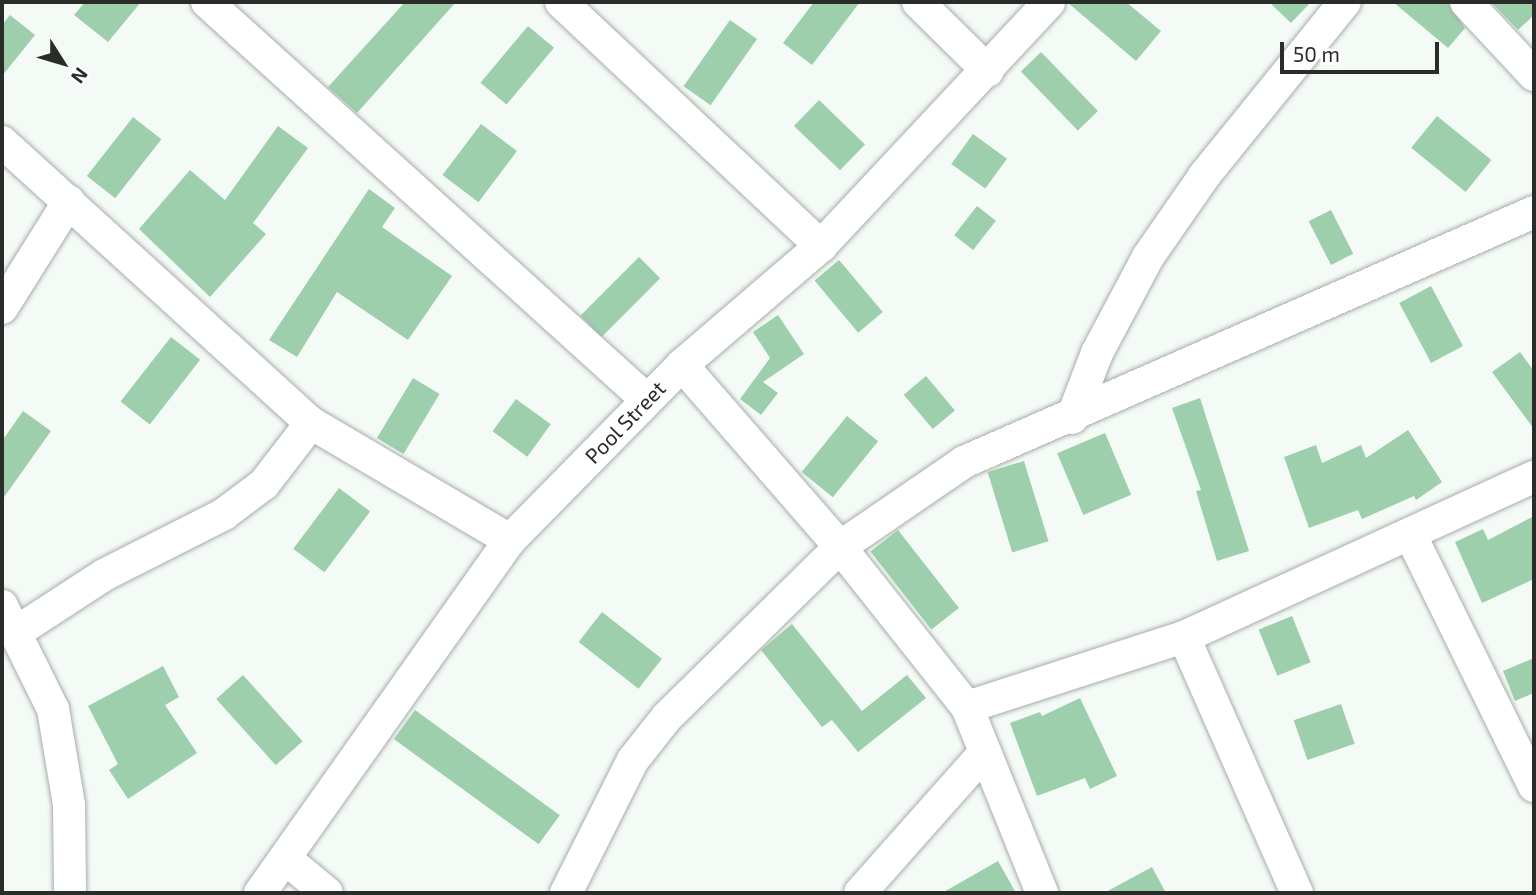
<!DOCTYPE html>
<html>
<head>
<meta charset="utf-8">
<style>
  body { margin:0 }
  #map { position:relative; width:1536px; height:895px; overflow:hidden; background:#f4faf6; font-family:"Exo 2",sans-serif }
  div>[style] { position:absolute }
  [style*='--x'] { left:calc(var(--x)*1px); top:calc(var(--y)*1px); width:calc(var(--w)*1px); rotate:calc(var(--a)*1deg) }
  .building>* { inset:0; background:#9ecfad; transform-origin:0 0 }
  .roads { filter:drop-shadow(0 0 2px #a8adaa) drop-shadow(0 0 2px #a8adaa) }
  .minor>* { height:32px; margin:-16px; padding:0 16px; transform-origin:16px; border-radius:16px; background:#fff }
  span { translate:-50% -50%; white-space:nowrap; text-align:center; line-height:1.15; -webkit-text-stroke:7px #fff; paint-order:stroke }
  .street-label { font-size:21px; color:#2a2c2a }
  .frame { position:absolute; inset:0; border:4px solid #2a2c2a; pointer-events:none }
  .north { position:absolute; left:28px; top:28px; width:70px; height:70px; -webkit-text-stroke:5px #fff; paint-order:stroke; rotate:127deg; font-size:19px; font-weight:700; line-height:28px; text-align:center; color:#2a2c2a }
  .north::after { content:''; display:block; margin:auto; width:24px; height:32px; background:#2a2c2a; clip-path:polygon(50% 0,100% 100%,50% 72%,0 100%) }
  .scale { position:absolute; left:1280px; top:42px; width:159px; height:32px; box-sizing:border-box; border:4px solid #2a2c2a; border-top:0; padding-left:9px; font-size:21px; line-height:24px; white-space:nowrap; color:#2a2c2a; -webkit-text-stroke:5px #fff; paint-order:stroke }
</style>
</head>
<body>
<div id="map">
  <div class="building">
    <i style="clip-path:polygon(85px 2px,141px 2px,108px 42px,74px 15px)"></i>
    <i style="clip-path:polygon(405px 2px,456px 2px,357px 113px,328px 87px)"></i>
    <i style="clip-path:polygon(814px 2px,860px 2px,812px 65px,783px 43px)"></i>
    <i style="clip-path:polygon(1067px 2px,1126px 2px,1161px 31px,1136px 61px)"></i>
    <i style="clip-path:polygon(1269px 2px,1311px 2px,1291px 23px)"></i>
    <i style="clip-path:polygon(1393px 2px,1448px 2px,1465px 28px,1448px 48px)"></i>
    <i style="clip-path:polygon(1491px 2px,1534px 2px,1534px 15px,1518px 30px)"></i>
    <i style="clip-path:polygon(10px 15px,35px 35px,2px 76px,2px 25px)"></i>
    <i style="left:730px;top:20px;width:33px;height:81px;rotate:35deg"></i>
    <i style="left:528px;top:26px;width:34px;height:74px;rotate:40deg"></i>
    <i style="left:1041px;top:52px;width:82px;height:28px;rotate:46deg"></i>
    <i style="left:819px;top:100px;width:64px;height:36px;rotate:44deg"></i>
    <i style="left:1437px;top:116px;width:70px;height:41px;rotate:39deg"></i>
    <i style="left:133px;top:117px;width:36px;height:75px;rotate:38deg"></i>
    <i style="left:481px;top:124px;width:45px;height:64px;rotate:37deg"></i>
    <i style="clip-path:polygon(278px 126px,308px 148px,253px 223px,266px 234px,210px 297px,139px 229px,190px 170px,225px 200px)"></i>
    <i style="left:973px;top:134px;width:42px;height:37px;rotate:36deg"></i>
    <i style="clip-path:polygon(369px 189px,395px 208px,382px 227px,452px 276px,408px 340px,337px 292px,297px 357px,269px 340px)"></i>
    <i style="left:977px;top:206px;width:24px;height:37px;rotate:38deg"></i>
    <i style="left:1331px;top:210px;width:49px;height:25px;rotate:63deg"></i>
    <i style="left:639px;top:257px;width:30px;height:83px;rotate:45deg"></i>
    <i style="left:839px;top:260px;width:68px;height:32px;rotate:50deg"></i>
    <i style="left:1431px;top:286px;width:68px;height:36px;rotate:62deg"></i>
    <i style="clip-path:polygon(778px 315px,804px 354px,763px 382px,778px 393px,761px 415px,740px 399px,770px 358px,753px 332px)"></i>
    <i style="left:171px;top:337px;width:37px;height:82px;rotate:38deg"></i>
    <i style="clip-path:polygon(1520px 352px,1534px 371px,1534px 429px,1492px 372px)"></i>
    <i style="left:926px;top:376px;width:45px;height:29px;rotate:50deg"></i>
    <i style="left:413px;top:378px;width:31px;height:70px;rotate:31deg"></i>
    <i style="clip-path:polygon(1200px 398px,1249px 551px,1217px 561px,1196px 491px,1201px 490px,1172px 408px)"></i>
    <i style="left:516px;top:399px;width:43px;height:40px;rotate:36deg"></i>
    <i style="clip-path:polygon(23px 411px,51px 431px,2px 500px,2px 441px)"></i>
    <i style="left:847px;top:416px;width:40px;height:72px;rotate:39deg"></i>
    <i style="clip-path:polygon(1408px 430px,1442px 482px,1416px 500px,1414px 496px,1362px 519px,1358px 510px,1309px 528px,1284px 457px,1316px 445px,1322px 463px,1361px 445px,1366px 458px)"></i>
    <i style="left:1105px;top:433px;width:67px;height:52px;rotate:67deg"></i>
    <i style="left:1024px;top:461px;width:84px;height:38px;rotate:73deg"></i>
    <i style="left:339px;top:488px;width:39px;height:76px;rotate:37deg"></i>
    <i style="clip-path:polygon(1534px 516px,1534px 579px,1482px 603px,1455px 542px,1483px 529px,1488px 540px)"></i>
    <i style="left:898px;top:530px;width:99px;height:35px;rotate:52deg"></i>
    <i style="left:602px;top:612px;width:76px;height:38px;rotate:38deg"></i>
    <i style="left:1292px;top:616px;width:50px;height:36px;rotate:68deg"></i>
    <i style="clip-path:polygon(792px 624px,862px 711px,907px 675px,926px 698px,858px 752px,832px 720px,822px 727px,761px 650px)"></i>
    <i style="clip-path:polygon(1534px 658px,1534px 693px,1515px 701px,1503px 671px)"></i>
    <i style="clip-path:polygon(163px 666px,179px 697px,165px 705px,197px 753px,128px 799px,109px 770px,118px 764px,88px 706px)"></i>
    <i style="left:243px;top:675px;width:89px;height:36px;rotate:48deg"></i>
    <i style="clip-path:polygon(1080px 698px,1117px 776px,1090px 789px,1085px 778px,1037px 796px,1010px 723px,1040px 712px,1042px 716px)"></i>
    <i style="left:1341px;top:704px;width:42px;height:50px;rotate:71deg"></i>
    <i style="left:415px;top:710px;width:179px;height:36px;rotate:36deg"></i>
    <i style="clip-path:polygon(998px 861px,1016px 893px,942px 893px)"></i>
    <i style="clip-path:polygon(1152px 867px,1166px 893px,1104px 893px)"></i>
  </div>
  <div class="roads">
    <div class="minor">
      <i style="--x:207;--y:2;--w:593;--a:42.13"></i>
      <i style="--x:561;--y:2;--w:357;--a:43.2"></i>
      <i style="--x:918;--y:2;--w:98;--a:44.6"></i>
      <i style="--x:1466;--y:2;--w:100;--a:47"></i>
      <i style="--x:2;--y:142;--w:418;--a:42.3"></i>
      <i style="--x:311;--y:423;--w:231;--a:30.5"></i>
      <i style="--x:2;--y:308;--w:126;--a:-57.9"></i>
      <i style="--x:682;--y:365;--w:241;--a:49"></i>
      <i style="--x:840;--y:547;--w:204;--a:51.6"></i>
      <i style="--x:967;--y:707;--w:201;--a:68"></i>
      <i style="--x:1072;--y:418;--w:70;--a:-69"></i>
      <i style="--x:1097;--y:353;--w:109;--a:-62"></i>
      <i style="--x:1148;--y:257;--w:98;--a:-55.3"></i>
      <i style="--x:1204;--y:176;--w:224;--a:-51"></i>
      <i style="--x:1410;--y:534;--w:281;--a:63.8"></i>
      <i style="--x:2;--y:606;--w:115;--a:63.7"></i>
      <i style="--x:53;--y:709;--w:97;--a:80.5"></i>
      <i style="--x:69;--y:805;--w:88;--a:89.3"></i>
      <i style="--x:15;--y:633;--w:106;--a:-33.1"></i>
      <i style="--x:104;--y:575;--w:135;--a:-26.9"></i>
      <i style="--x:224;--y:514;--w:50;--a:-36.9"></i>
      <i style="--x:264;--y:484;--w:77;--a:-52.4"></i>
      <i style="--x:1184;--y:637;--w:280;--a:66.2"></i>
      <i style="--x:967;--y:707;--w:228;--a:-17.9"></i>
      <i style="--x:1184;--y:637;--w:385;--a:-24.6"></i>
      <i style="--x:286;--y:859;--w:53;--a:39.7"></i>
      <i style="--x:260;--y:893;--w:433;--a:-54.7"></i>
      <i style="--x:510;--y:540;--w:245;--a:-45.5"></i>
      <i style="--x:682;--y:365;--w:183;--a:-40.6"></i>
      <i style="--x:821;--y:246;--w:334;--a:-46.9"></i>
      <i style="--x:566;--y:893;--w:149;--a:-63.3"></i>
      <i style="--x:633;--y:760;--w:55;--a:-51.7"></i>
      <i style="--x:667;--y:717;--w:243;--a:-44.5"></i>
      <i style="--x:840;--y:547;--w:150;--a:-34.4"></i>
      <i style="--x:964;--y:462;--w:622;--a:-23.68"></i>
      <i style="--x:860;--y:893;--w:188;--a:-48.4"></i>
    </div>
  </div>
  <div class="street-label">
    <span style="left:625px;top:422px;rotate:-46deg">Pool Street</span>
  </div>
  <div class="frame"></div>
  <div class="north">N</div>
  <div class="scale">50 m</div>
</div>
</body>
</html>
